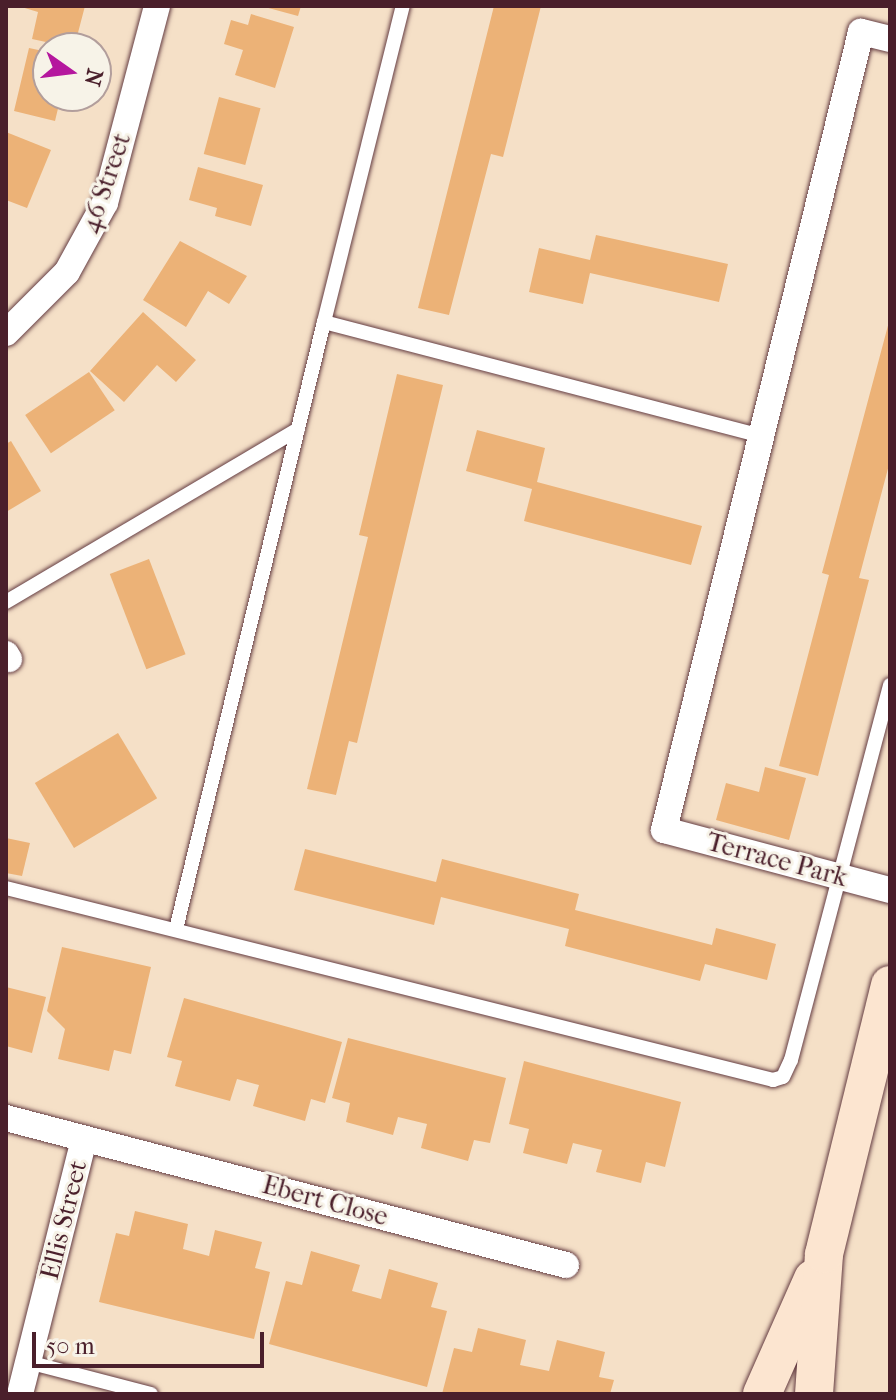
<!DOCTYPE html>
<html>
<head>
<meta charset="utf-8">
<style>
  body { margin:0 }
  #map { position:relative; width:896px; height:1400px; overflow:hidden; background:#f5e0c7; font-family:"IM FELL French Canon",serif }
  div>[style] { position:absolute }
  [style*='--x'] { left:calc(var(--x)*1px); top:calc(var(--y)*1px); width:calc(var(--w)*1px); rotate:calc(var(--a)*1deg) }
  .building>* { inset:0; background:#ecb277; transform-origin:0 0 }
  .roads { filter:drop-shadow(0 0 2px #643c42) drop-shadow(0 0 2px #643c42) }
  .service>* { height:14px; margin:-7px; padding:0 7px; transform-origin:7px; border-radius:7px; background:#fff }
  .minor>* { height:26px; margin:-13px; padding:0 13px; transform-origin:13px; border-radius:13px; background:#fff }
  .secondary>* { height:38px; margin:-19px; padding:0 19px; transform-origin:19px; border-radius:19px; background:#fce5d0 }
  span { translate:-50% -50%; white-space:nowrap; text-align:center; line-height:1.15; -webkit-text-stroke:6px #f7f3e8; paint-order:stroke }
  .street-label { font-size:26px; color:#4a1f2b }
  .frame { position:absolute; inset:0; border:8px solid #4a1f2b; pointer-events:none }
  .north { position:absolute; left:32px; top:32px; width:80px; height:80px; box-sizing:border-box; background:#f7f3e8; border:2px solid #b29e9c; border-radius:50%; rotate:104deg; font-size:22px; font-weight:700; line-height:32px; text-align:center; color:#4a1f2b }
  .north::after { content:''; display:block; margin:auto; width:28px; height:36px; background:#b5179e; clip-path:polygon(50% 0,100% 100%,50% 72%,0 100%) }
  .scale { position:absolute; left:32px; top:1332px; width:232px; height:36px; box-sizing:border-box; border:4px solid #4a1f2b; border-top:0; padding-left:10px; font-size:24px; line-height:28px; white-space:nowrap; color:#4a1f2b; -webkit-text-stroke:6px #f7f3e8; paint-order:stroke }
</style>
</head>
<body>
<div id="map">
  <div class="building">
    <i style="clip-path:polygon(18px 6px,85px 6px,74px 48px,32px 39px,38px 12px)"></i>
    <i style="clip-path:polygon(261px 6px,301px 6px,298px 16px)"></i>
    <i style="clip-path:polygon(494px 6px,541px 6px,503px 157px,491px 154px,449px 315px,418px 308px)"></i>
    <i style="clip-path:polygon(251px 14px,294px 27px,275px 88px,235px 75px,243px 50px,224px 44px,231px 20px,248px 25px)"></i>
    <i style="clip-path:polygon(29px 48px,48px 52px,48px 96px,61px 96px,55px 121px,14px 111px)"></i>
    <i style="left:219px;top:97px;width:43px;height:59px;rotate:15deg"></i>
    <i style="clip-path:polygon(6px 132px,51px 150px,27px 208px,6px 200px)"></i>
    <i style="clip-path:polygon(198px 167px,263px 185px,251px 226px,215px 216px,217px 208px,189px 200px)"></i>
    <i style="clip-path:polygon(596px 235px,728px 264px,719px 302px,590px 273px,583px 304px,529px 292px,539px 248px,590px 260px)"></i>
    <i style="clip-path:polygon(180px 241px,247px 276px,229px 304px,208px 291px,186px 327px,143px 300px)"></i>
    <i style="clip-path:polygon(143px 312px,196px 360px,176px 382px,157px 365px,124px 402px,90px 371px)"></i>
    <i style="clip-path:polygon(890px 318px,890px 461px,859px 578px,869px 580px,818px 776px,779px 766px,829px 575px,822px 573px)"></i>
    <i style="left:89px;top:372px;width:46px;height:77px;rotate:56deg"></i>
    <i style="clip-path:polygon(397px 374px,443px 385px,357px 743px,349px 741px,336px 795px,307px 789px,368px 537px,359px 535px)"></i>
    <i style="clip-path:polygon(477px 430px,545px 448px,537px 482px,702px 526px,691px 565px,524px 521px,532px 489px,466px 471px)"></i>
    <i style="clip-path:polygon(11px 441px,41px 491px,6px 512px,6px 444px)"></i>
    <i style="left:149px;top:559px;width:102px;height:42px;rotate:69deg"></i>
    <i style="left:118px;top:733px;width:76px;height:97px;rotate:59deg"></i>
    <i style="clip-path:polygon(765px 767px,806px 778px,789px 840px,716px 820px,726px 783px,759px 792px)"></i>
    <i style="clip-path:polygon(6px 838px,30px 843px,22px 876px,6px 873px)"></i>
    <i style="clip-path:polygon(305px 849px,436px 882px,442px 859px,579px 894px,575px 910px,712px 945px,716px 928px,776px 944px,767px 980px,705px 964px,700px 981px,565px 946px,569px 929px,441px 897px,434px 925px,294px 890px)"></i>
    <i style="clip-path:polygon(62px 947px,151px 967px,131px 1054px,114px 1050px,109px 1071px,58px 1059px,65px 1029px,47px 1011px)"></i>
    <i style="clip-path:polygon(6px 987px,46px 997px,32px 1053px,6px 1046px)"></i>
    <i style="clip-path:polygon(184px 998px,342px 1042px,325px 1103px,311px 1099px,305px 1121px,253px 1106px,259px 1085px,237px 1079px,230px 1101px,175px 1086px,182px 1061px,167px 1057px)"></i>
    <i style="clip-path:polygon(348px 1038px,506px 1078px,490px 1143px,474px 1140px,468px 1161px,421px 1148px,427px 1124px,398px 1117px,393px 1135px,346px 1122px,350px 1103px,332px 1098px)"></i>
    <i style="clip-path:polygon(524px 1061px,681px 1102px,665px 1167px,646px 1162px,641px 1183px,596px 1172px,602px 1150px,573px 1143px,567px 1164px,523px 1153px,529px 1129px,509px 1124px)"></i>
    <i style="clip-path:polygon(135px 1211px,188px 1224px,183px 1249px,209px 1256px,215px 1230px,262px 1242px,255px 1268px,270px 1272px,254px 1339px,99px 1302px,116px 1233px,129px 1236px)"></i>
    <i style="clip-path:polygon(311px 1251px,360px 1265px,352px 1291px,381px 1299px,389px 1269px,438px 1283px,431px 1307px,447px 1311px,427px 1387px,269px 1344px,286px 1281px,302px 1285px)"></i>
    <i style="clip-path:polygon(478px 1328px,526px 1340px,520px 1365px,549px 1371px,557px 1340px,605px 1352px,599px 1377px,614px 1380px,610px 1394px,442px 1394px,454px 1348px,472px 1352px)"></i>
  </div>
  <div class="roads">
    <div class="service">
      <i style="--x:324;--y:322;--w:326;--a:-76"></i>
      <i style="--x:6;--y:602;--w:339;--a:-30.6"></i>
      <i style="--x:6;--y:888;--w:791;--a:14.05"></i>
      <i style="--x:773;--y:1080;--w:10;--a:-17"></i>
      <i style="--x:783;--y:1077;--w:19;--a:-65"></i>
      <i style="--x:791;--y:1060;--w:388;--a:-75.2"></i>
      <i style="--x:176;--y:929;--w:625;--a:-76.3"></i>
      <i style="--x:324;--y:322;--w:453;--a:14.6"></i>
      <i style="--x:28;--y:1362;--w:127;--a:14.6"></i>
    </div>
    <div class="minor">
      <i style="--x:890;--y:39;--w:30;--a:-166"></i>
      <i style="--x:861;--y:32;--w:822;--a:103.87"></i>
      <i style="--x:664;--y:830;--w:234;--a:14.9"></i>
      <i style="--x:6;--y:333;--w:86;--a:-45"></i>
      <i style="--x:67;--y:272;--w:79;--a:-61.2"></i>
      <i style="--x:105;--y:203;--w:204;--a:-75.2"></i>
      <i style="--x:6;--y:654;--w:6;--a:59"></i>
      <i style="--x:6;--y:1118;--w:579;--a:14.71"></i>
      <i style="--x:20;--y:1394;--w:263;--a:-75.9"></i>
    </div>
    <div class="secondary">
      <i style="--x:762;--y:1394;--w:126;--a:-66.1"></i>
      <i style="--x:814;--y:1394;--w:140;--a:-85.9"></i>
      <i style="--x:824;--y:1254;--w:277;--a:-76.2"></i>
    </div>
  </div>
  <div class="street-label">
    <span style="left:106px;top:183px;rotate:-71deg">46 Street</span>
    <span style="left:777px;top:860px;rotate:15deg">Terrace Park</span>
    <span style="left:325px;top:1201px;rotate:15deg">Ebert Close</span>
    <span style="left:64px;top:1220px;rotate:-76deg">Ellis Street</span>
  </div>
  <div class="frame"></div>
  <div class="north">N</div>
  <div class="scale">50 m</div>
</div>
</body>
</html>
